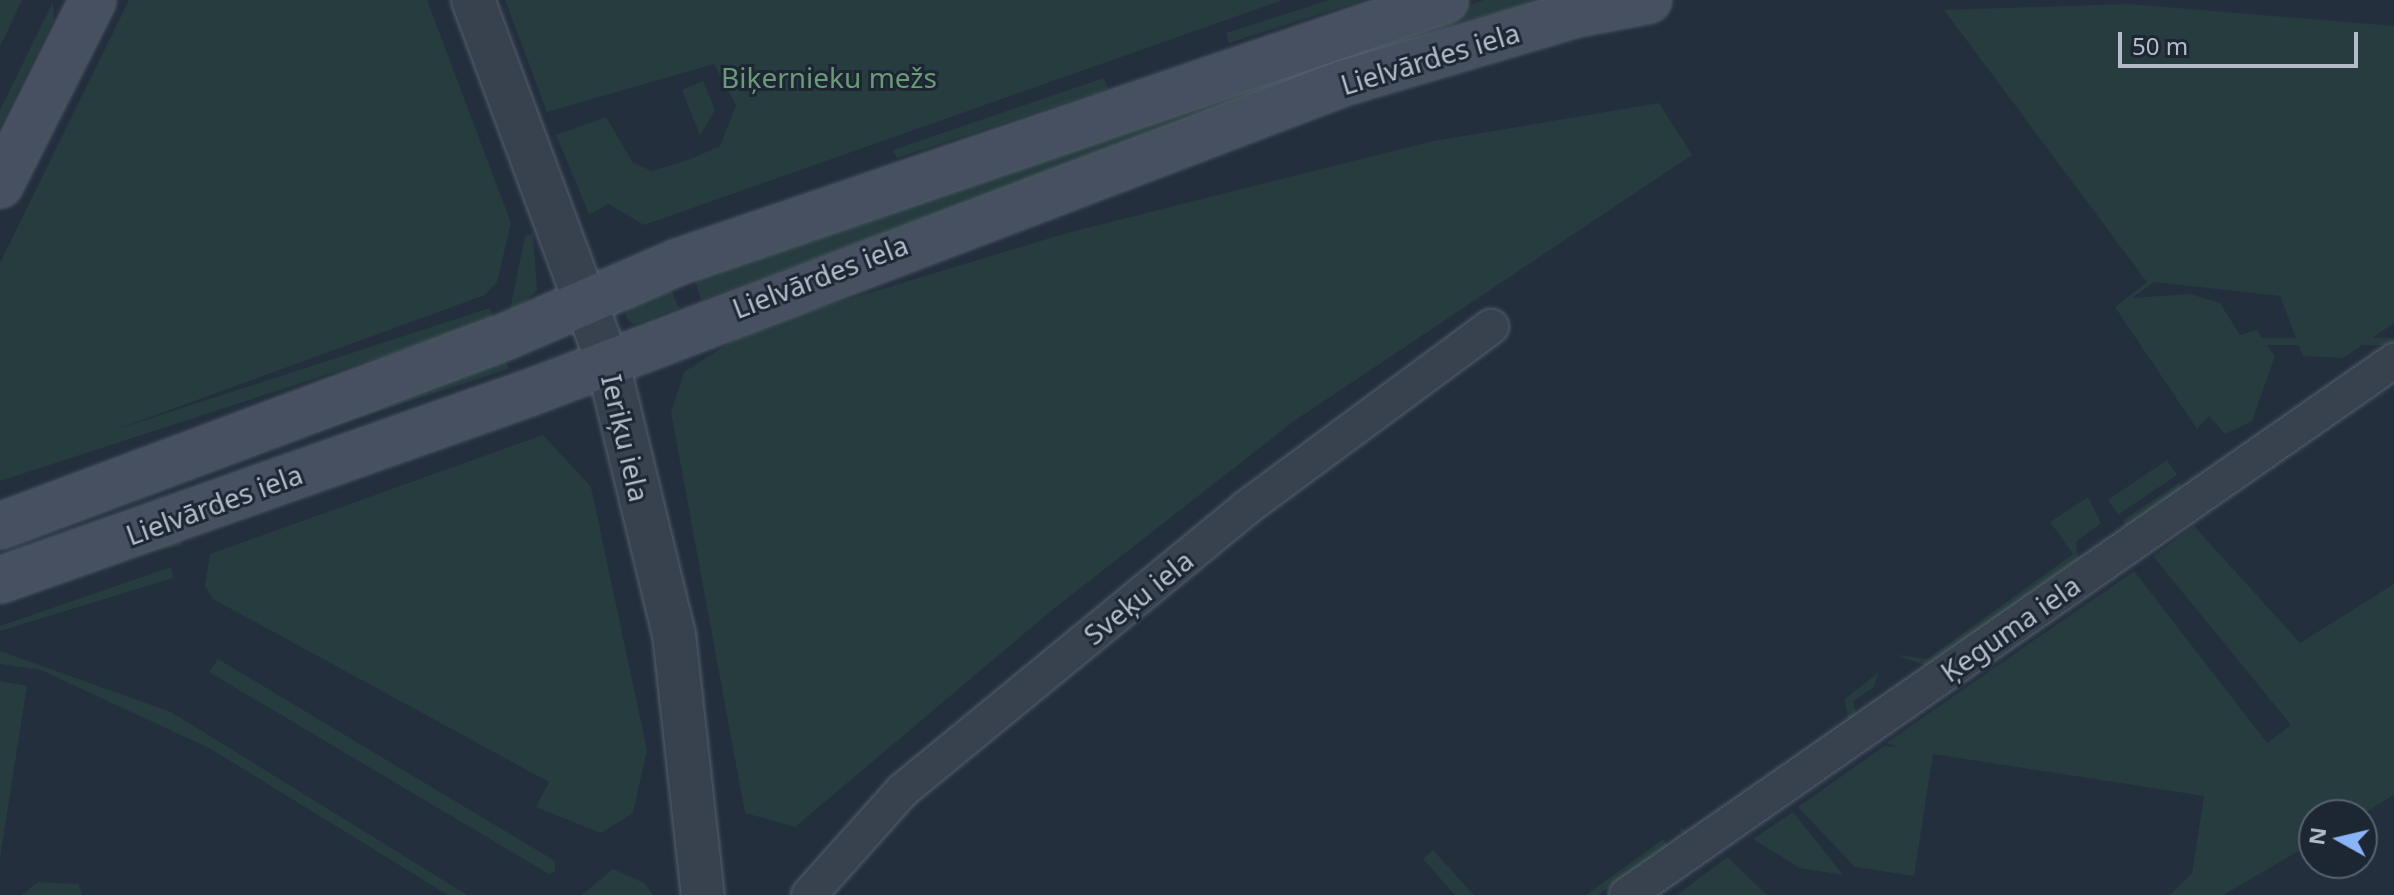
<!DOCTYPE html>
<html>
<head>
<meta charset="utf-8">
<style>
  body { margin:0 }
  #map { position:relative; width:2394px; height:895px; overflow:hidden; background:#242f3e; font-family:"Noto Sans",sans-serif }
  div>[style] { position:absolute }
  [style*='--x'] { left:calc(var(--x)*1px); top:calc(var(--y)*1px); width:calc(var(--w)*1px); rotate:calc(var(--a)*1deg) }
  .green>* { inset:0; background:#263c3f; transform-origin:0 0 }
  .roads { filter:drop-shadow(0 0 2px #565f6c) drop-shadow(0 0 2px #565f6c) }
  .minor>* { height:34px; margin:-17px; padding:0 17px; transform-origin:17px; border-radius:17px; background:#38414e }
  .tertiary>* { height:42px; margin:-21px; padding:0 21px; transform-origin:21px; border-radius:21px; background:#38414e }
  .secondary>* { height:44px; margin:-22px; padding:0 22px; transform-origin:22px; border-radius:22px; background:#465061 }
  span { translate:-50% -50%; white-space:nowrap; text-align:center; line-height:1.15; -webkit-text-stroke:6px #1d2633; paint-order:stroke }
  .street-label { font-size:28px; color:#b4bcc9 }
  .park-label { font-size:28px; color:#6b9a76 }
  .north { position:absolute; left:2298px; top:799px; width:80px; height:80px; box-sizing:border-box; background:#1d2633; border:2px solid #59626f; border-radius:50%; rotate:278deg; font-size:22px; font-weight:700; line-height:32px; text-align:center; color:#b4bcc9 }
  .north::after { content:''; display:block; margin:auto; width:28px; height:36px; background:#8ab4f8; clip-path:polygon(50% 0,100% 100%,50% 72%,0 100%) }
  .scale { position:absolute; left:2118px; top:32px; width:240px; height:36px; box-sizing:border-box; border:4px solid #b4bcc9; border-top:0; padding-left:10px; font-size:24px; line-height:28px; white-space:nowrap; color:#b4bcc9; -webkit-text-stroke:6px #1d2633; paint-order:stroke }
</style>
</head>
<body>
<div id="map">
  <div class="green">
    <i style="clip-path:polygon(0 0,22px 0,0 47px)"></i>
    <i style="clip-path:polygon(129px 0,427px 0,511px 223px,497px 282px,485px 295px,0 472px,0 263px)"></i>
    <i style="clip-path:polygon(505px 0,1283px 0,644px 225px,609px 204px,589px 214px,556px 135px,606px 117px,633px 163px,652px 171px,691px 159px,720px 146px,736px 105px,714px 64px,547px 112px)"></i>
    <i style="clip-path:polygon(1329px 0,1364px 0,1229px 43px,1226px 33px)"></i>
    <i style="clip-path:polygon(1484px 0,1556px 0,1469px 19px,701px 300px,695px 280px)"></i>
    <i style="clip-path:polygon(53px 2px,54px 20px,0 126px,0 110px)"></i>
    <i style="clip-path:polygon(2128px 4px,2394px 26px,2394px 323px,2343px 358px,2303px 356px,2280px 296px,2154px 282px,2132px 298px,2190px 294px,2220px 303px,2240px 335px,2256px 330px,2275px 356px,2252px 421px,2225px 434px,2209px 416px,2197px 429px,2115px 307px,2147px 282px,1944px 10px)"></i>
    <i style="clip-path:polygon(1104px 78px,1108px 89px,897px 158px,893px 150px)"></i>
    <i style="clip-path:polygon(703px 81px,715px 110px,700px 135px,682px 90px)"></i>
    <i style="clip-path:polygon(1659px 103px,1692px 155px,1294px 421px,1051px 611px,795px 827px,745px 813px,671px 412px,684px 372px,753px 328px,1067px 233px,1434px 141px)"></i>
    <i style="clip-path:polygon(533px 233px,537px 291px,509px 315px,525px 236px)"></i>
    <i style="clip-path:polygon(671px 290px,679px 308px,634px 325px,626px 318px,627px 307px)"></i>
    <i style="left:490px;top:308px;width:13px;height:524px;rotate:72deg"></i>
    <i style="left:2394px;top:338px;width:7px;height:234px;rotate:90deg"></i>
    <i style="left:503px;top:351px;width:19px;height:538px;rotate:72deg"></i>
    <i style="clip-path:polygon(543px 435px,591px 487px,647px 750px,633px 813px,601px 833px,536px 807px,549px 782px,213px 599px,205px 586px,210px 554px)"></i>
    <i style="left:2167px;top:460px;width:18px;height:71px;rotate:56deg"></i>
    <i style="clip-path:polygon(2179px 483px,2182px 488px,2127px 527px,2123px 520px)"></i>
    <i style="clip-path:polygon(2088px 497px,2101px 523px,2076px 542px,2078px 559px,1927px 666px,1897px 655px,1927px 659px,2073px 554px,2050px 522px)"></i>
    <i style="clip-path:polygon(2194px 526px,2300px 643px,2394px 584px,2394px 795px,2361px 815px,2314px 815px,2314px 842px,2223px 895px,2169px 895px,2192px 874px,2204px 796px,1933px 754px,1914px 876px,1855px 867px,1798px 807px,1884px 746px,1897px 747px,1886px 743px,2134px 571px,2267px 743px,2291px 725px,2153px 556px)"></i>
    <i style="left:180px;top:535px;width:11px;height:191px;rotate:80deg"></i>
    <i style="clip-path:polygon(171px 567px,173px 578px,0 631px,0 626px)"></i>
    <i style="clip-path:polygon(0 651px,171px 712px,467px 895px,448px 895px,211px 749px,41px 670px,0 664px)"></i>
    <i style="clip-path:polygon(218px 659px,555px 861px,555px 871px,549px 874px,209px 672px)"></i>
    <i style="clip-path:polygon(1878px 673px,1874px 687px,1853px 701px,1857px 717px,1685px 841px,1679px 828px,1690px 831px,1848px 719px,1845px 699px)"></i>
    <i style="clip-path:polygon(0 681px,27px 686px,0 858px)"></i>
    <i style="clip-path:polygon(1793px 812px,1843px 875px,1800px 868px,1753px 839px)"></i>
    <i style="clip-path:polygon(1663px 839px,1668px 846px,1599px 895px,1586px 895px)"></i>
    <i style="clip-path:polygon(1433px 850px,1474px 895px,1455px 895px,1423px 859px)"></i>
    <i style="clip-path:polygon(1727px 857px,1767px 895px,1677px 895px)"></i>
    <i style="clip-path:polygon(613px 869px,644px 883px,653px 895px,582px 895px)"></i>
    <i style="clip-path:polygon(38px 882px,78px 884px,82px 895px,22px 895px)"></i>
  </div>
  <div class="roads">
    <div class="minor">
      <i style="--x:809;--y:895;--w:141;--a:-48.2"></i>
      <i style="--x:903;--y:790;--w:444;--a:-39.4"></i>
      <i style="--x:1246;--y:508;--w:305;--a:-36.5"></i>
      <i style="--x:1627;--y:895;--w:935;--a:-34.85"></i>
    </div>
    <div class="tertiary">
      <i style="--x:473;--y:0;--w:384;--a:69.6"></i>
      <i style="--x:607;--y:360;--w:282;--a:76.3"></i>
      <i style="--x:674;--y:634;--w:263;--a:83.7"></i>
    </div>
    <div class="secondary">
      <i style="--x:0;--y:185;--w:207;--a:-63.3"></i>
      <i style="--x:0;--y:526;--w:541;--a:-20.54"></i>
      <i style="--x:507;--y:336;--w:186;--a:-23.4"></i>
      <i style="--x:678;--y:262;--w:811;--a:-18.86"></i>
      <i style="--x:0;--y:580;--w:561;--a:-19.47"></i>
      <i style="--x:529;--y:393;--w:871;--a:-20.85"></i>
      <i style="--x:1343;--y:83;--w:239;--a:-16.5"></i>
      <i style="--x:1572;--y:15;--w:78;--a:-11"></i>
    </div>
  </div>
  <div class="street-label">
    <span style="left:1430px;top:58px;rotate:-17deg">Lielvārdes iela</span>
    <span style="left:820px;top:276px;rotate:-21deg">Lielvārdes iela</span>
    <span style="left:626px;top:438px;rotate:77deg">Ieriķu iela</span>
    <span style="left:214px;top:504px;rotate:-20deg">Lielvārdes iela</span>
    <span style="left:1138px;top:597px;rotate:-39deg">Sveķu iela</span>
    <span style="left:2010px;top:628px;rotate:-35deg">Ķeguma iela</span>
  </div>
  <div class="park-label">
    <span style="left:829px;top:77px">Biķernieku mežs</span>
  </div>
  <div class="north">N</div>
  <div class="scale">50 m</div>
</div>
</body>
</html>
